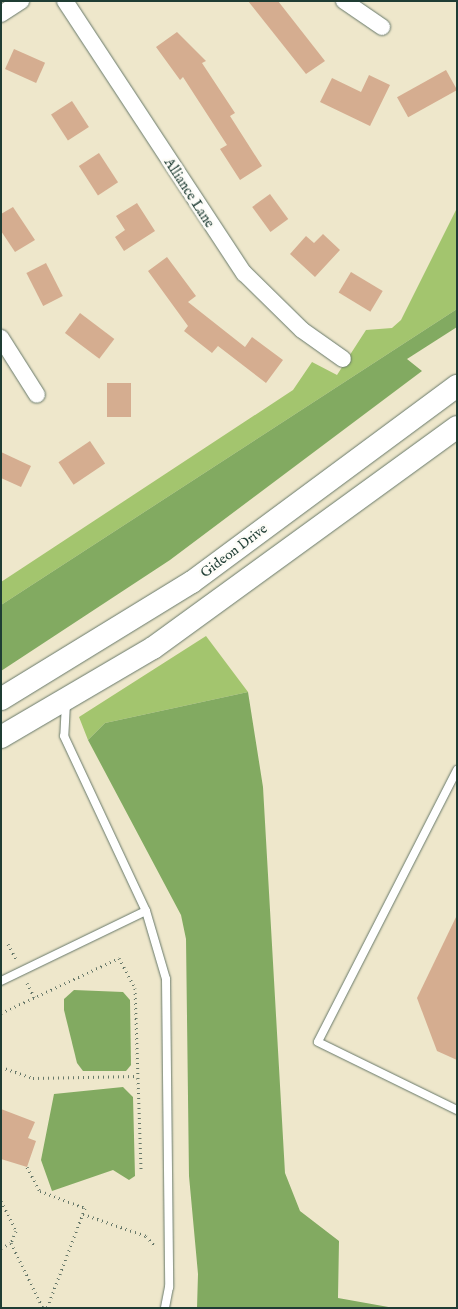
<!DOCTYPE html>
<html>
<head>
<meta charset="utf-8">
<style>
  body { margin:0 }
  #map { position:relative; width:458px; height:1309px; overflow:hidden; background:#eee7cb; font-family:"IM FELL English",serif }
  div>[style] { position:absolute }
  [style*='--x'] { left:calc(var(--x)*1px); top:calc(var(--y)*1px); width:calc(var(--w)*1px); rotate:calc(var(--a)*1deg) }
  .green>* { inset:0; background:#a3c56e }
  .forest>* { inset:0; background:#82aa61 }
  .building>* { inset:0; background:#d5ad90; transform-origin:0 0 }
  .path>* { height:3px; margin-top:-1.5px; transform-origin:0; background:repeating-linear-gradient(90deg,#677869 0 1px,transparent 0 5px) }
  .roads { filter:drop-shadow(0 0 1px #677869) drop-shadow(0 0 1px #677869) }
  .service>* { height:8px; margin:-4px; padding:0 4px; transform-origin:4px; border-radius:4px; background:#fff }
  .minor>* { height:16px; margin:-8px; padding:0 8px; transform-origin:8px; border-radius:8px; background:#fff }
  .secondary>* { height:22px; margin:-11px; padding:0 11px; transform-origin:11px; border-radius:11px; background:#fff }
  span { translate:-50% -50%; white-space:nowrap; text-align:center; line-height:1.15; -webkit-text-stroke:5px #fdfcf7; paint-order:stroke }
  .street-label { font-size:14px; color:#1f3d34 }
  .frame { position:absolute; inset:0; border:2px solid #1f3d34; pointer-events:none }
</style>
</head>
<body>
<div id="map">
  <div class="green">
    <i style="clip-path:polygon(457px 208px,457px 309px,1px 605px,1px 582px,293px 390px,312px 362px,337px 375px,366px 330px,392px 328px,401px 320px)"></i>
    <i style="clip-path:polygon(206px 636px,248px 692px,105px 723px,88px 740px,79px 717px)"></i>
  </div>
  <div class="forest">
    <i style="clip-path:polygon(457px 309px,457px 327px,407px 359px,422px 371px,170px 560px,1px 671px,1px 605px)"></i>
    <i style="clip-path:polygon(248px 692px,263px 787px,285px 1173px,300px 1211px,339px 1241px,338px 1298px,394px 1308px,197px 1308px,198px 1274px,189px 1176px,186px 939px,181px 915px,88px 740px,105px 723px)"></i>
    <i style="clip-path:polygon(74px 990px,123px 992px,130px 1000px,131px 1065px,126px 1071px,83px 1071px,77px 1063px,64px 1010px,64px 999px)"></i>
    <i style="clip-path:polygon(123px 1087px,133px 1097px,135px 1176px,129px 1180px,113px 1170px,52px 1191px,41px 1160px,54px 1094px)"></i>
  </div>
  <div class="building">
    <i style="clip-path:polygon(248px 1px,278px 1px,325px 61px,306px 74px)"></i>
    <i style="clip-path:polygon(177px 32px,206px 61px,202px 63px,235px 113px,230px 116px,262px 166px,240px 180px,220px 149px,227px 145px,183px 77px,180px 80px,156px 47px)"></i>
    <i style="left:14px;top:49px;width:34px;height:22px;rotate:24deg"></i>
    <i style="left:446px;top:70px;width:23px;height:56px;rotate:61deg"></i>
    <i style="clip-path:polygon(369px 75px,390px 85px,370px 126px,320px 102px,332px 78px,361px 92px)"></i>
    <i style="left:72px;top:101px;width:31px;height:25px;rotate:57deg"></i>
    <i style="left:99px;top:153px;width:35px;height:24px;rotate:57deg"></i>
    <i style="left:270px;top:194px;width:31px;height:22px;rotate:54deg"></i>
    <i style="clip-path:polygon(137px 203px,155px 231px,124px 251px,115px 237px,125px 230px,116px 216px)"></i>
    <i style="clip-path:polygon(13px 207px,35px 240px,15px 252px,1px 231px,1px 214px)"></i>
    <i style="clip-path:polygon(323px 234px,340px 250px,315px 277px,290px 254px,306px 236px,314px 243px)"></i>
    <i style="clip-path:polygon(167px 257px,196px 296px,188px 302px,245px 347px,252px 337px,283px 360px,266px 383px,218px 346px,212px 353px,184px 331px,188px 326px,148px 271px)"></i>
    <i style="left:46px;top:263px;width:37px;height:22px;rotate:63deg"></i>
    <i style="left:351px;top:272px;width:37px;height:24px;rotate:31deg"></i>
    <i style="left:80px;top:313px;width:43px;height:25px;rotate:37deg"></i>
    <i style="left:107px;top:383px;width:24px;height:34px"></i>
    <i style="left:90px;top:441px;width:27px;height:38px;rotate:56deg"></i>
    <i style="clip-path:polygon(1px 452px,31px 466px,21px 487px,1px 478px)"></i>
    <i style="clip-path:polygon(457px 915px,457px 1060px,437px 1051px,417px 998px)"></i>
    <i style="clip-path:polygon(1px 1109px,35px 1122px,28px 1138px,36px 1141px,27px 1167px,1px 1159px)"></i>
  </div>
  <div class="path">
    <i style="--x:8;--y:944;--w:19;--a:62"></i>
    <i style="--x:27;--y:983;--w:16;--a:63"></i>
    <i style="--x:1;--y:1013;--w:130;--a:-25"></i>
    <i style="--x:119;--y:958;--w:34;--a:62"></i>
    <i style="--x:135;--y:988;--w:184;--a:88.1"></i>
    <i style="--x:1;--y:1067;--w:34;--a:19"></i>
    <i style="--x:33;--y:1078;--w:105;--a:-1.1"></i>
    <i style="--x:27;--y:1167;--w:27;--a:62"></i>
    <i style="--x:40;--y:1191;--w:48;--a:20.7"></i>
    <i style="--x:85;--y:1208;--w:107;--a:110.8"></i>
    <i style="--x:1;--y:1201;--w:34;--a:63"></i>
    <i style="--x:16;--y:1231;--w:13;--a:113"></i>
    <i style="--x:83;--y:1214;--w:67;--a:19.2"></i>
    <i style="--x:146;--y:1236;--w:13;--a:48"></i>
    <i style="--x:1;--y:1248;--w:11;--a:-27"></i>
    <i style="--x:11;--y:1243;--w:72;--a:63.8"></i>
  </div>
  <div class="roads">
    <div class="service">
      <i style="--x:66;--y:703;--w:33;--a:93"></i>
      <i style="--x:64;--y:736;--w:193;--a:64.9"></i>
      <i style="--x:146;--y:911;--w:71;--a:73.6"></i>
      <i style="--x:166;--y:979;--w:308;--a:89.4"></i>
      <i style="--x:169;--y:1287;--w:21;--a:101"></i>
      <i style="--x:457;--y:770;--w:305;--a:117.1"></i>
      <i style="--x:318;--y:1042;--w:155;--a:26.1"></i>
      <i style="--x:1;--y:981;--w:161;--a:-25.8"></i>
    </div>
    <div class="minor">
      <i style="--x:65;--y:1;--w:326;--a:56.7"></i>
      <i style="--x:244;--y:273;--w:81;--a:44.5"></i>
      <i style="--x:302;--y:330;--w:50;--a:35.3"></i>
      <i style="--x:344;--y:1;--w:46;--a:34.4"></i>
      <i style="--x:1;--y:14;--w:24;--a:-33"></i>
      <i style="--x:1;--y:338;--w:67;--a:57.7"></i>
    </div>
    <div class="secondary">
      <i style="--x:1;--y:699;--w:224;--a:-31.5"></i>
      <i style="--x:192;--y:582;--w:330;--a:-36.5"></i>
      <i style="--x:1;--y:737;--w:176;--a:-30.4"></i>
      <i style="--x:153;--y:648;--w:376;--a:-36"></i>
    </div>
  </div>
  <div class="street-label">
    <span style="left:189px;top:193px;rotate:57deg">Alliance Lane</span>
    <span style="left:234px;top:551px;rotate:-37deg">Gideon Drive</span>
  </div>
  <div class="frame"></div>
</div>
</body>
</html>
